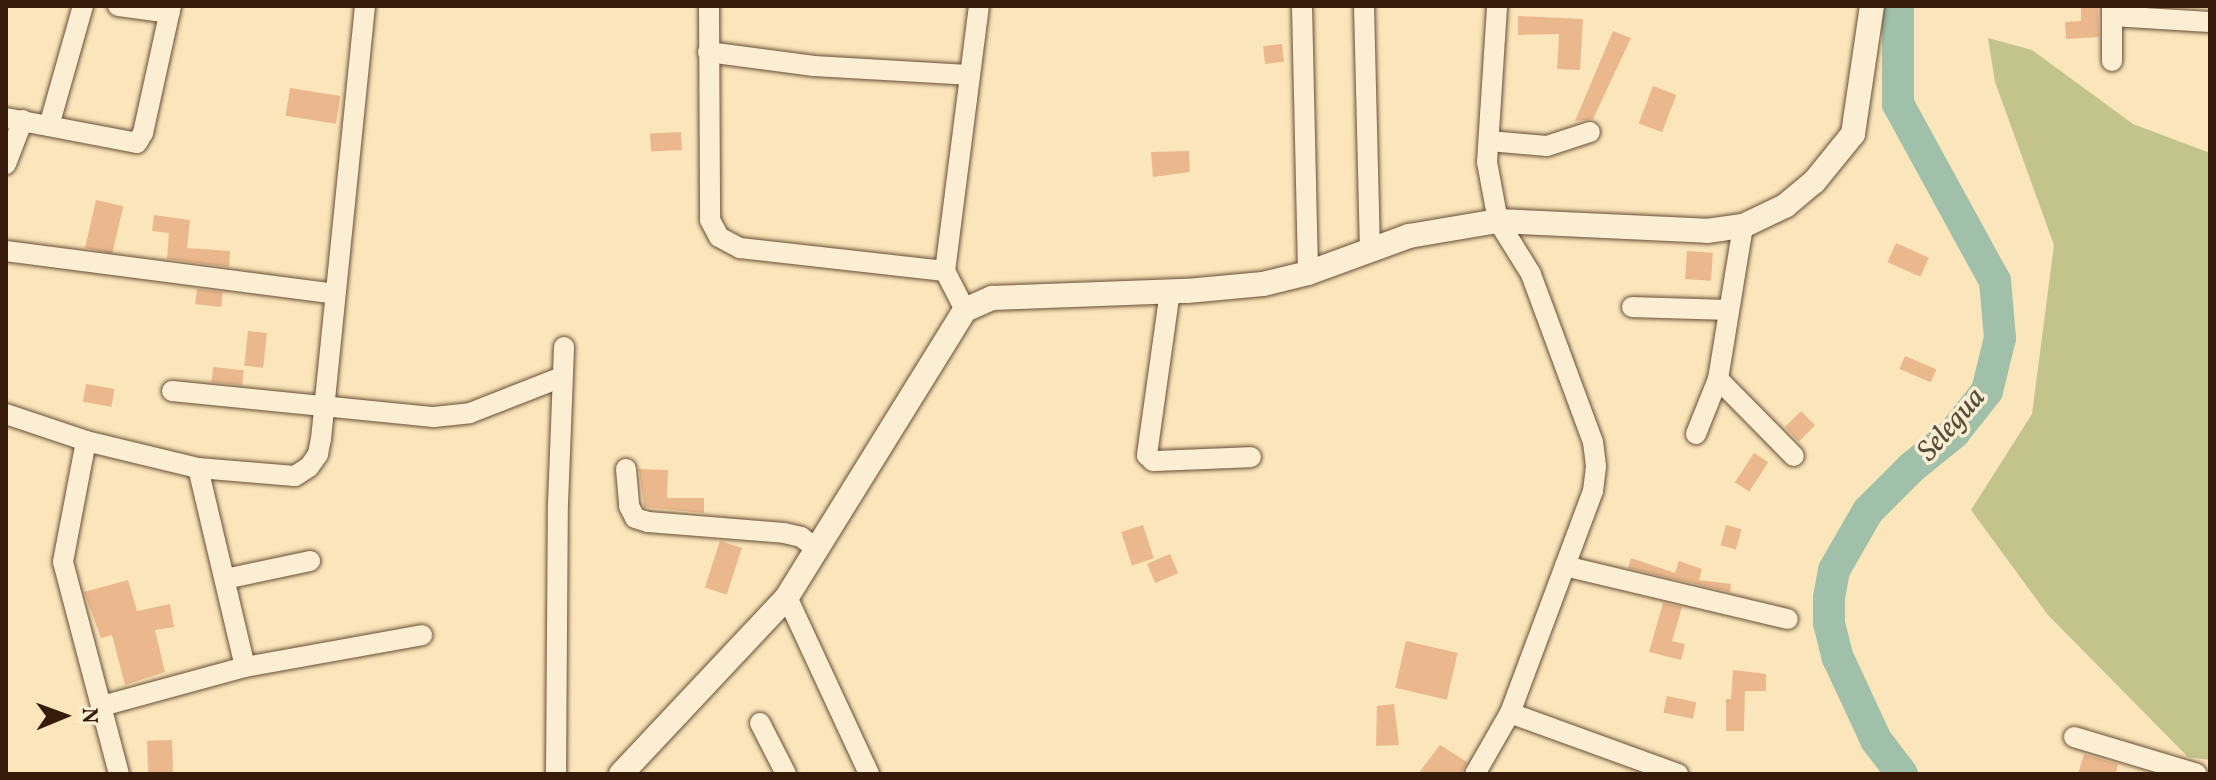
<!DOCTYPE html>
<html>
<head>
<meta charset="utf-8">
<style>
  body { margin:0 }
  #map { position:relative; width:2216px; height:780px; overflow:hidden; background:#fbe5ba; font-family:Vollkorn,serif }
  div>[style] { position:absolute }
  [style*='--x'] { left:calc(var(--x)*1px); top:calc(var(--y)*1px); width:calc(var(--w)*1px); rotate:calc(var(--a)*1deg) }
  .green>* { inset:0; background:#c3c38c }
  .river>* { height:32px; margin:-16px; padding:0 16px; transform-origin:16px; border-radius:16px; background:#a0c0aa }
  .building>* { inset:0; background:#ebb88d; transform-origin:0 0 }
  .roads { filter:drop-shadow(0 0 2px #674e36) drop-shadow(0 0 2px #674e36) }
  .minor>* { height:20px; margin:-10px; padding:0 10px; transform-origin:10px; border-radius:10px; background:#fceed2 }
  .tertiary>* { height:24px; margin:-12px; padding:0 12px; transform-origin:12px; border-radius:12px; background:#fceed2 }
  span { translate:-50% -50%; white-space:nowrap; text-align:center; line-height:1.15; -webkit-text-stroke:7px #fceed2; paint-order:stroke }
  .water-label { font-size:30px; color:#564d3a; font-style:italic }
  .frame { position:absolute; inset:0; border:8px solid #361b0a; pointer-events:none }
  .north { position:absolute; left:24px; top:676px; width:80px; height:80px; -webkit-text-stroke:6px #fceed2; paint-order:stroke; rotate:89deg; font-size:22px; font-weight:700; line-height:32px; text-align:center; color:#361b0a }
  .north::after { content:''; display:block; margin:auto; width:28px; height:36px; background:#361b0a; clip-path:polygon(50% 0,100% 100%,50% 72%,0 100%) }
</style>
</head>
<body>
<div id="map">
  <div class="green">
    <i style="clip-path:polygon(1988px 38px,2032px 50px,2133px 124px,2210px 153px,2210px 760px,2188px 757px,2048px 615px,1971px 510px,2032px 414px,2054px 245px,1995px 82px)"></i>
  </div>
  <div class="river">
    <i style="--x:1898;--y:6;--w:98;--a:90"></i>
    <i style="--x:1898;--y:104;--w:202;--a:61.3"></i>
    <i style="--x:1995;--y:281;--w:57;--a:85"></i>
    <i style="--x:2000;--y:338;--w:55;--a:103.8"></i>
    <i style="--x:1987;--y:391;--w:53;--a:128.2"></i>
    <i style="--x:1954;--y:433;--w:55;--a:140.9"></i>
    <i style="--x:1911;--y:468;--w:61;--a:135"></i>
    <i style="--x:1868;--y:511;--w:68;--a:120"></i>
    <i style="--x:1834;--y:570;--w:27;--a:100"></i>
    <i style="--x:1829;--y:597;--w:26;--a:90"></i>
    <i style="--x:1829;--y:623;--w:36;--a:76"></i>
    <i style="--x:1838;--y:658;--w:90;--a:65.1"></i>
    <i style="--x:1876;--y:740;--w:43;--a:52.6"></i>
  </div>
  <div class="building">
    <i style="clip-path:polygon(2081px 6px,2098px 6px,2099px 37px,2066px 39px,2065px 22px,2081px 21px)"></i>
    <i style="clip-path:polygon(1518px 16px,1583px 19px,1580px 70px,1557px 69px,1559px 34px,1518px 35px)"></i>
    <i style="clip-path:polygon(1613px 31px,1631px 38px,1593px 119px,1575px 121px)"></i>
    <i style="left:1282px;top:44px;width:18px;height:19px;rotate:84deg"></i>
    <i style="left:1653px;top:86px;width:25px;height:40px;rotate:21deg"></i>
    <i style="left:290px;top:88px;width:51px;height:28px;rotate:9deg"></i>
    <i style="left:681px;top:132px;width:18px;height:31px;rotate:87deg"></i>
    <i style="clip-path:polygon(1189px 151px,1190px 172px,1153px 177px,1151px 152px)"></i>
    <i style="left:96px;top:200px;width:28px;height:49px;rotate:13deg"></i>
    <i style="clip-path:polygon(154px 215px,190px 220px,187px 248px,230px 251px,229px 267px,167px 259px,169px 233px,152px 231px)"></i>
    <i style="left:1896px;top:243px;width:36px;height:21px;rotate:24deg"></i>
    <i style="left:1687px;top:251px;width:26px;height:28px;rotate:4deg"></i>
    <i style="left:197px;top:289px;width:26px;height:15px;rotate:7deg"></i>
    <i style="left:248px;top:331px;width:19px;height:35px;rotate:6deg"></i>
    <i style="left:1905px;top:356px;width:34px;height:14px;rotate:23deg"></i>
    <i style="left:213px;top:367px;width:31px;height:15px;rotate:6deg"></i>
    <i style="left:86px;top:384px;width:29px;height:18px;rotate:10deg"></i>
    <i style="left:1801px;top:411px;width:20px;height:23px;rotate:45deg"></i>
    <i style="left:1754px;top:453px;width:17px;height:35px;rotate:33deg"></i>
    <i style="clip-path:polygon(639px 469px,668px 470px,667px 498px,704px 498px,704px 513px,644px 507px)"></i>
    <i style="left:1143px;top:525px;width:35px;height:23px;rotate:72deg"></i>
    <i style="left:1726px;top:525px;width:16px;height:21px;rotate:15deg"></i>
    <i style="left:720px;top:541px;width:23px;height:49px;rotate:18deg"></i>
    <i style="left:1170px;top:554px;width:21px;height:25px;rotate:67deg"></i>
    <i style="clip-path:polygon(1631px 558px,1675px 573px,1679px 561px,1702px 569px,1699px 580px,1731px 584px,1730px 592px,1628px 568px)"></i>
    <i style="clip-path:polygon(128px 580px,137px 611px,170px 604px,174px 627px,155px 630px,165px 672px,125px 685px,112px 635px,101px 638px,84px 592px)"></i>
    <i style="clip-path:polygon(1663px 603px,1682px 607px,1672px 641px,1685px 644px,1681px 660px,1649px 652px)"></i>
    <i style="left:1406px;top:641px;width:53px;height:48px;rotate:13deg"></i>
    <i style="clip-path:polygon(1733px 670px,1766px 674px,1766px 691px,1745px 691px,1744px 731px,1726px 731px,1726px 699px,1731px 699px)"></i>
    <i style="left:1667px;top:696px;width:30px;height:17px;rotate:12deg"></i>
    <i style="clip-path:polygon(1394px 704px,1399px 745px,1376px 746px,1377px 706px)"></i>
    <i style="left:172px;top:740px;width:34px;height:25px;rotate:88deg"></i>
    <i style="clip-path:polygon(1440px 745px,1467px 762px,1461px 774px,1418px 774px)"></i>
    <i style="clip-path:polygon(2084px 754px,2118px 764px,2116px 774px,2078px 774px)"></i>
  </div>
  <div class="roads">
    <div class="minor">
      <i style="--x:118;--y:6;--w:52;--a:7.7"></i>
      <i style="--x:709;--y:6;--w:214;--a:89.7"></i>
      <i style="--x:710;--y:220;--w:19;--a:62"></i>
      <i style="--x:719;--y:237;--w:24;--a:28"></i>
      <i style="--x:740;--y:248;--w:206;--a:6.4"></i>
      <i style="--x:1302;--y:6;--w:267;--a:88.7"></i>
      <i style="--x:1364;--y:6;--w:242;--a:88.6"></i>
      <i style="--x:2112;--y:6;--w:55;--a:90"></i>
      <i style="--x:2112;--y:16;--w:98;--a:3.5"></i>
      <i style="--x:708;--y:52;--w:107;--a:7.5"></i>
      <i style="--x:814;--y:66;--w:154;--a:3.3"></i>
      <i style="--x:6;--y:118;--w:133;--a:10.8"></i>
      <i style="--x:137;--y:143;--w:12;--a:-59"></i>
      <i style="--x:143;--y:133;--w:130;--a:-77.6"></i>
      <i style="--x:49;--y:126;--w:125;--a:-74.2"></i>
      <i style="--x:1489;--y:141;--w:58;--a:4.9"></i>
      <i style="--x:1547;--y:146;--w:45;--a:-18"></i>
      <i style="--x:6;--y:164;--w:47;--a:-68.9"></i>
      <i style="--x:6;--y:251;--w:332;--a:7.4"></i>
      <i style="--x:1170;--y:291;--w:166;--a:98"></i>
      <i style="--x:1147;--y:455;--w:8;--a:45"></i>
      <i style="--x:1153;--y:461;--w:98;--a:-2.3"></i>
      <i style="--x:1632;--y:307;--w:96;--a:1.8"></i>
      <i style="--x:965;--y:310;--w:44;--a:-117.1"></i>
      <i style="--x:945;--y:271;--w:267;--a:-82.7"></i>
      <i style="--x:1718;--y:379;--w:108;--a:45.4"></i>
      <i style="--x:172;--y:391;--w:263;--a:5.7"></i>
      <i style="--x:434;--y:417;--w:36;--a:-6"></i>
      <i style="--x:470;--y:413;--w:99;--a:-21.4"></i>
      <i style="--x:6;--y:414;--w:84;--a:18.6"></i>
      <i style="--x:86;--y:441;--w:115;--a:13.6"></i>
      <i style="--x:198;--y:468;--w:97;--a:4.7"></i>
      <i style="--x:295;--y:476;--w:17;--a:-33"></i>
      <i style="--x:309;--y:467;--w:16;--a:-55"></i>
      <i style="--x:318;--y:454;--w:15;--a:-79"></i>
      <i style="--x:321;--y:439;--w:435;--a:-84.2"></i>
      <i style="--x:1696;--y:434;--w:59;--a:-68.2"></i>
      <i style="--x:1718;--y:379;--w:155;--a:-80.7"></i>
      <i style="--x:86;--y:441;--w:123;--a:100.8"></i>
      <i style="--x:63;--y:562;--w:219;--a:75.2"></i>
      <i style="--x:198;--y:468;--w:204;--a:76.7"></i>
      <i style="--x:626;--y:469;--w:37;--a:85"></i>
      <i style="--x:629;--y:506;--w:13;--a:63"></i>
      <i style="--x:635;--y:518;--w:14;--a:17"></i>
      <i style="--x:648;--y:522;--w:136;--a:4.6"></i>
      <i style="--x:784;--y:533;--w:17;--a:13"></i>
      <i style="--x:801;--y:537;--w:20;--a:37"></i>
      <i style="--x:1565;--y:566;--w:229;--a:13.4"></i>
      <i style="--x:225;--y:579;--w:87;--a:-12"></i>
      <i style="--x:787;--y:597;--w:195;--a:65.1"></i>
      <i style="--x:102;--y:706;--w:148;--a:-15.3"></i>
      <i style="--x:245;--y:667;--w:180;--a:-10.2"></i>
      <i style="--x:1510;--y:713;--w:179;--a:20"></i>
      <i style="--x:760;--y:723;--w:57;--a:63"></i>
      <i style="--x:2074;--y:737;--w:128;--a:16.7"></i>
      <i style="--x:556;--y:774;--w:270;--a:-89.6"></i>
      <i style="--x:558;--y:504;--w:157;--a:-87.8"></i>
      <i style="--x:1475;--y:774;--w:70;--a:-60.2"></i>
      <i style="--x:1510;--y:713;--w:237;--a:-69.5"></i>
      <i style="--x:1593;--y:491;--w:25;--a:-83"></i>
      <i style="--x:1596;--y:466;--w:24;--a:-97"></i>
      <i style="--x:1593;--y:442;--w:179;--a:-110.3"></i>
      <i style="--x:1531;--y:274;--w:62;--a:-121.9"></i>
      <i style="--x:1498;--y:221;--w:60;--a:-100.6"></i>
      <i style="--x:1487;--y:162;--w:156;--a:-86.3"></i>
    </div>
    <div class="tertiary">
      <i style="--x:621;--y:774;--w:243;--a:-46.8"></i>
      <i style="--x:787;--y:597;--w:338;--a:-58.2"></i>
      <i style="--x:965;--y:310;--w:30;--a:-24"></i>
      <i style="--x:992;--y:298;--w:195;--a:-2.1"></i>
      <i style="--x:1187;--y:291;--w:76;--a:-5.3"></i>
      <i style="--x:1263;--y:284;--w:46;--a:-13.7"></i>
      <i style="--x:1308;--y:273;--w:108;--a:-20.1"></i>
      <i style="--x:1409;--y:236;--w:90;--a:-9.6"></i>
      <i style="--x:1498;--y:221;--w:209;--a:2.7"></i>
      <i style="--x:1707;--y:231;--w:36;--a:-8"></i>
      <i style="--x:1743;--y:226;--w:47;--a:-25.5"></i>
      <i style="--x:1785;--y:206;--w:38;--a:-40"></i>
      <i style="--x:1814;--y:182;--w:62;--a:-50.9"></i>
      <i style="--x:1853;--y:134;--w:129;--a:-81.6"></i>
    </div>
  </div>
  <div class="water-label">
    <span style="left:1952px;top:425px;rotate:-49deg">Selegua</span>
  </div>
  <div class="frame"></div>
  <div class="north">N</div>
</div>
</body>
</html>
